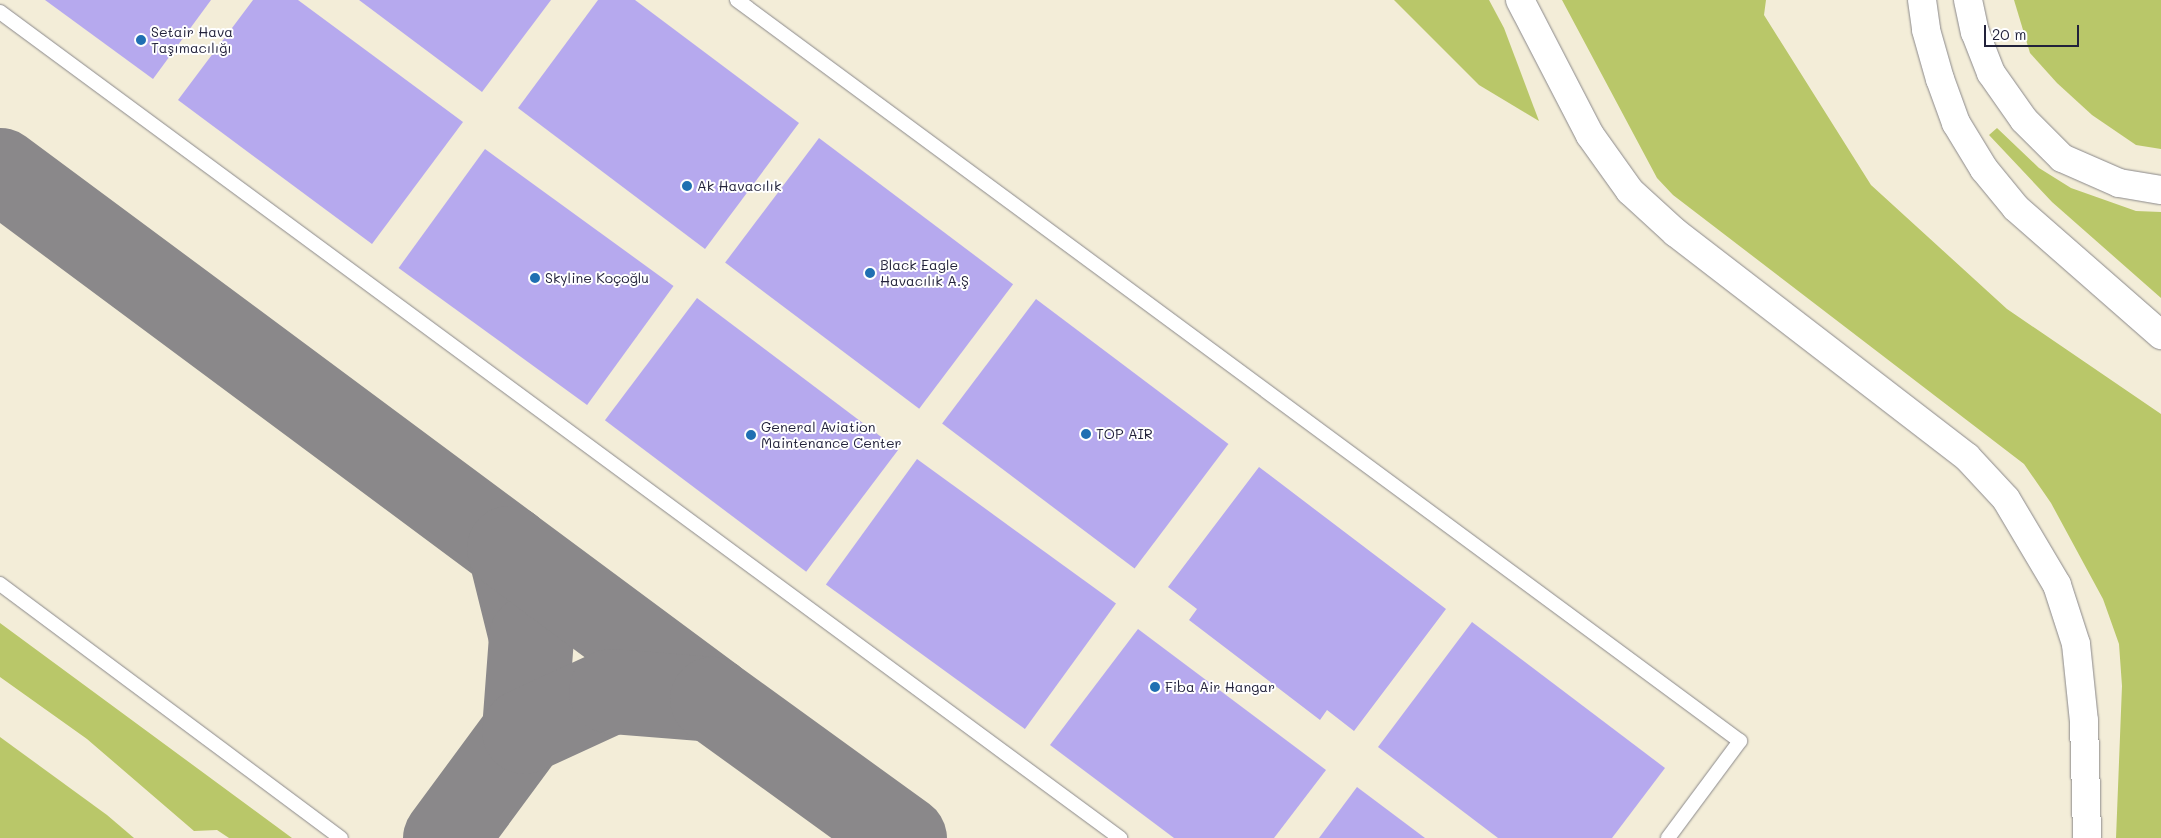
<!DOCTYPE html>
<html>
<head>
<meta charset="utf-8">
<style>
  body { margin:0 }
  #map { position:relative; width:2161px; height:838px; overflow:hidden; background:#f3edd8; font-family:Mali,sans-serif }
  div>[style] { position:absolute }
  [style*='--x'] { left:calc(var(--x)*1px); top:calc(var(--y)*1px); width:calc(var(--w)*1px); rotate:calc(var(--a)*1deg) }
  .green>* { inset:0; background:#b9c769 }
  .taxiway>* { height:85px; margin:-42.5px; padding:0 42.5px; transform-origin:42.5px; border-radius:42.5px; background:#8a888a }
  .building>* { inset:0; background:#b6a9ee; transform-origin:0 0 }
  .roads { filter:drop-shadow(0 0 1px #8a888a) drop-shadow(0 0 1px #8a888a) }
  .lane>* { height:14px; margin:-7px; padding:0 7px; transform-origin:7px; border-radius:7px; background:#fff }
  .street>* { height:28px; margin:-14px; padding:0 14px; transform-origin:14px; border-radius:14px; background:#fff }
  .primary>* { height:28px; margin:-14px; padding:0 14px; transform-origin:14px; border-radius:14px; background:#fff }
  .dots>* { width:14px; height:14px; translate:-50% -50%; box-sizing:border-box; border:2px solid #fff; border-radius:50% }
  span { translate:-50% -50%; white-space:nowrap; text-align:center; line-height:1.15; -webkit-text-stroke:4px #fff; paint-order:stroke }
  .poi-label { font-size:14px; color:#22223b }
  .left { translate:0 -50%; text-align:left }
  .scale { position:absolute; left:1984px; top:25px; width:95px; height:22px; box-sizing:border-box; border:2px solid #22223b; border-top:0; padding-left:6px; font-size:15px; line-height:18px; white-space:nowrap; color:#22223b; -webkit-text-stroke:4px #fff; paint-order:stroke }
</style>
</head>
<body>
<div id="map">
  <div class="green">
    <i style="clip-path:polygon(1394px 0,1489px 0,1504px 28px,1539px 121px,1479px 85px)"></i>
    <i style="clip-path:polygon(1562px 0,1766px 0,1764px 15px,1871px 185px,2007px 309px,2161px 414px,2161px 838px,2116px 838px,2122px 686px,2119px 644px,2103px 599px,2051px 503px,2024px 464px,1673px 195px,1657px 178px)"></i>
    <i style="clip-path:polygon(2014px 0,2161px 0,2161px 149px,2136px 145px,2092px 115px,2057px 83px,2030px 53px)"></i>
    <i style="clip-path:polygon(1997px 128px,2039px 168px,2071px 188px,2136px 211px,2161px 212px,2161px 298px,2052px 202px,1989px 135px)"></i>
    <i style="clip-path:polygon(0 623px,292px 838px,229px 838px,217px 830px,194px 831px,87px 739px,0 677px)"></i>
    <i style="clip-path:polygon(0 737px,107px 815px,134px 838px,0 838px)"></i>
  </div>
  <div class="taxiway">
    <i style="--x:0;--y:170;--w:634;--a:36.6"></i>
    <i style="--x:509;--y:548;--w:92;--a:76.1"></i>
    <i style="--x:531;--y:637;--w:94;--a:94.3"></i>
    <i style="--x:509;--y:548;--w:253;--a:36.6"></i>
    <i style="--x:445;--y:838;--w:133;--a:-53.6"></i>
    <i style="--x:524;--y:731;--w:96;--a:-24.7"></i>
    <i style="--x:611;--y:691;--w:101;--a:4.5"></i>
    <i style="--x:712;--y:699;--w:237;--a:35.9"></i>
  </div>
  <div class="building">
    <i style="clip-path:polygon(45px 0,211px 0,153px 79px)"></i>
    <i style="clip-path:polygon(253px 0,298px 0,463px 122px,372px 244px,178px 100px)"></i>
    <i style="clip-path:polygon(359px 0,551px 0,482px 92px)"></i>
    <i style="clip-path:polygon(598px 0,635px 0,799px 123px,705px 249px,518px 108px)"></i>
    <i style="left:819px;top:138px;width:243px;height:156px;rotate:37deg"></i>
    <i style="left:485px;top:149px;width:233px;height:147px;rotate:36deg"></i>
    <i style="left:697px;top:298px;width:252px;height:153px;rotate:37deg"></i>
    <i style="left:1036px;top:299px;width:241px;height:156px;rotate:37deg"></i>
    <i style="left:917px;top:459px;width:246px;height:155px;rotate:36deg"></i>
    <i style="clip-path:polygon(1259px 467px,1446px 609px,1354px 731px,1327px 710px,1320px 720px,1189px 620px,1197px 609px,1168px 587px)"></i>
    <i style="clip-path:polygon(1472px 622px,1665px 768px,1612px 838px,1498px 838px,1378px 747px)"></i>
    <i style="clip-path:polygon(1138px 629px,1326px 770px,1274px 838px,1174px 838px,1050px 745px)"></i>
    <i style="clip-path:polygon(1357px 787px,1425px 838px,1319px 838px)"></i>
  </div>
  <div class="roads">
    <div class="lane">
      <i style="--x:737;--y:0;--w:1247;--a:36.46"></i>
      <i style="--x:1740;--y:741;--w:121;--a:126.6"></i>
      <i style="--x:0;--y:12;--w:1392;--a:36.41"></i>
      <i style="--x:0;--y:584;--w:425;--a:36.7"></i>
    </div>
    <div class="street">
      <i style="--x:1520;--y:0;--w:152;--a:62.6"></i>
      <i style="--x:1590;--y:135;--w:69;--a:54.5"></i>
      <i style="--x:1630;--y:191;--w:62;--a:42.4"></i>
      <i style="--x:1676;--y:233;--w:367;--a:37.6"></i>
      <i style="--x:1967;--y:457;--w:57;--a:47.1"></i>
      <i style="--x:2006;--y:499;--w:100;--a:59.3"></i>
      <i style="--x:2057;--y:585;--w:62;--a:72.1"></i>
      <i style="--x:2076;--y:644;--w:77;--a:84.1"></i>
      <i style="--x:2084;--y:721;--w:117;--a:88.5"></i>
    </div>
    <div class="primary">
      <i style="--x:1922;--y:0;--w:30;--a:82"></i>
      <i style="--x:1926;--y:30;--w:51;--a:74.1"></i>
      <i style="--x:1940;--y:79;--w:47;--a:70"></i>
      <i style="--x:1956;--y:123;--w:54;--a:58.7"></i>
      <i style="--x:1984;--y:169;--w:50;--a:50.6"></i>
      <i style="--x:2016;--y:208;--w:193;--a:41.2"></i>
      <i style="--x:1968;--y:0;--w:33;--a:78"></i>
      <i style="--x:1975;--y:32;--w:44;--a:68.7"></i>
      <i style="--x:1991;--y:73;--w:57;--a:54.9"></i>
      <i style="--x:2024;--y:120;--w:54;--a:45"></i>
      <i style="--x:2062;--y:158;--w:62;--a:23.7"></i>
      <i style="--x:2119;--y:183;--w:43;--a:9.5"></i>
    </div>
  </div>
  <div class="dots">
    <i style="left:141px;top:40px;background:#1f6fb2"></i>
    <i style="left:687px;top:186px;background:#1f6fb2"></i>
    <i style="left:870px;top:273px;background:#1f6fb2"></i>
    <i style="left:535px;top:278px;background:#1f6fb2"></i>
    <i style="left:1086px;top:434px;background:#1f6fb2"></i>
    <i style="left:751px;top:435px;background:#1f6fb2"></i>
    <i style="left:1155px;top:687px;background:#1f6fb2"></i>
  </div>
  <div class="poi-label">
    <span class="left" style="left:151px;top:40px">Setair Hava<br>Taşımacılığı</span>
    <span class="left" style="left:697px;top:186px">Ak Havacılık</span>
    <span class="left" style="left:880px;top:273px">Black Eagle<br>Havacılık A.Ş</span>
    <span class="left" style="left:545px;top:278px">Skyline Koçoğlu</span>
    <span class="left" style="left:761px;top:435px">General Aviation<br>Maintenance Center</span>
    <span class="left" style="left:1096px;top:434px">TOP AIR</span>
    <span class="left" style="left:1165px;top:687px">Fiba Air Hangar</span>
  </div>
  <div class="scale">20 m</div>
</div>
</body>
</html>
